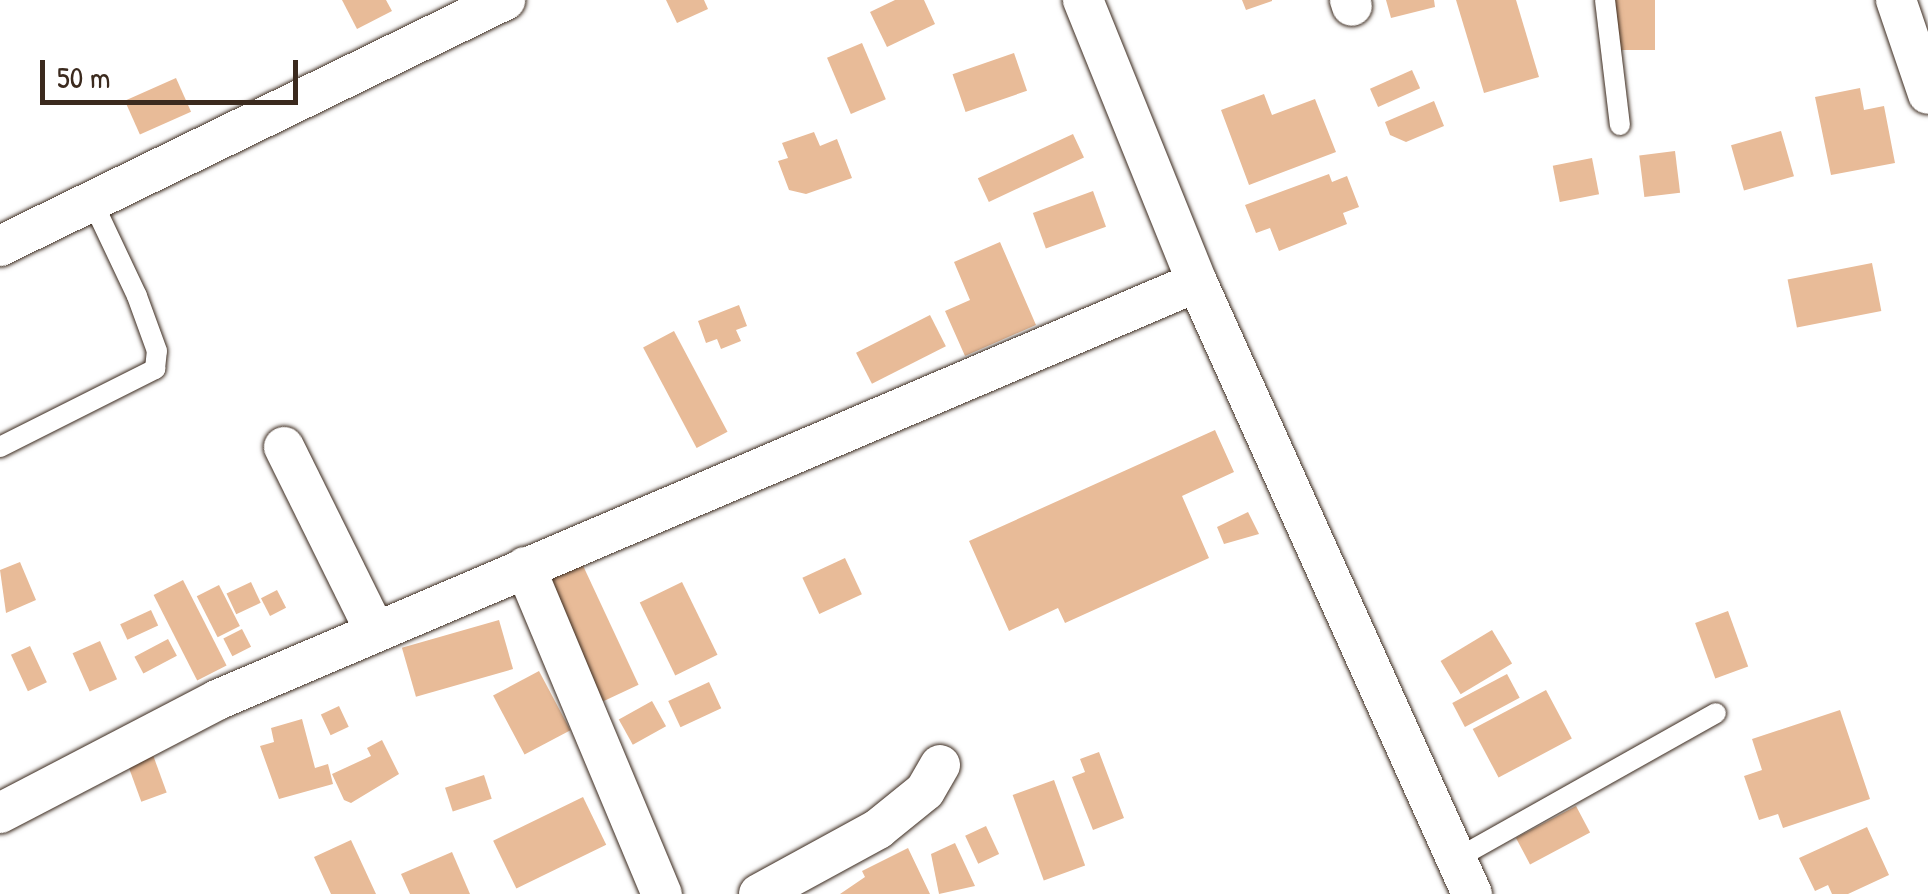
<!DOCTYPE html>
<html>
<head>
<meta charset="utf-8">
<style>
  body { margin:0 }
  #map { position:relative; width:1928px; height:894px; overflow:hidden; background:#fff; font-family:"Patrick Hand",sans-serif }
  div>[style] { position:absolute }
  [style*='--x'] { left:calc(var(--x)*1px); top:calc(var(--y)*1px); width:calc(var(--w)*1px); rotate:calc(var(--a)*1deg) }
  .building>* { inset:0; background:#e8bb98; transform-origin:0 0 }
  .roads { filter:drop-shadow(0 0 2px #3b2a1e) drop-shadow(0 0 2px #3b2a1e) }
  .service>* { height:20px; margin:-10px; padding:0 10px; transform-origin:10px; border-radius:10px; background:#fff }
  .minor>* { height:40px; margin:-20px; padding:0 20px; transform-origin:20px; border-radius:20px; background:#fff }
  span { translate:-50% -50%; white-space:nowrap; text-align:center; line-height:1.15; -webkit-text-stroke:8px #fff; paint-order:stroke }
  .scale { position:absolute; left:40px; top:60px; width:258px; height:45px; box-sizing:border-box; border:5px solid #3b2a1e; border-top:0; padding-left:12px; font-size:30px; line-height:35px; white-space:nowrap; color:#3b2a1e; -webkit-text-stroke:8px #fff; paint-order:stroke }
</style>
</head>
<body>
<div id="map">
  <div class="building">
    <i style="clip-path:polygon(342px 0,386px 0,392px 11px,357px 29px)"></i>
    <i style="clip-path:polygon(666px 0,704px 0,708px 9px,677px 23px)"></i>
    <i style="clip-path:polygon(895px 0,924px 0,935px 24px,887px 47px,870px 12px)"></i>
    <i style="clip-path:polygon(1242px 0,1272px 0,1272px 1px,1246px 10px)"></i>
    <i style="clip-path:polygon(1386px 0,1434px 0,1435px 7px,1391px 18px)"></i>
    <i style="clip-path:polygon(1456px 0,1516px 0,1539px 77px,1484px 93px)"></i>
    <i style="left:1615px;top:0;width:40px;height:50px"></i>
    <i style="left:862px;top:43px;width:61px;height:38px;rotate:67deg"></i>
    <i style="left:1014px;top:53px;width:40px;height:65px;rotate:71deg"></i>
    <i style="left:1412px;top:70px;width:20px;height:46px;rotate:66deg"></i>
    <i style="left:176px;top:78px;width:37px;height:56px;rotate:66deg"></i>
    <i style="clip-path:polygon(1860px 88px,1864px 110px,1884px 106px,1895px 163px,1831px 175px,1815px 97px)"></i>
    <i style="clip-path:polygon(1264px 94px,1272px 115px,1315px 99px,1336px 152px,1249px 185px,1221px 110px)"></i>
    <i style="clip-path:polygon(1434px 101px,1444px 126px,1406px 142px,1390px 135px,1385px 122px)"></i>
    <i style="left:1781px;top:131px;width:47px;height:52px;rotate:74deg"></i>
    <i style="clip-path:polygon(814px 132px,820px 146px,837px 139px,852px 178px,806px 194px,789px 190px,778px 161px,788px 158px,782px 143px)"></i>
    <i style="left:1073px;top:134px;width:26px;height:105px;rotate:65deg"></i>
    <i style="left:1675px;top:151px;width:42px;height:36px;rotate:83deg"></i>
    <i style="left:1592px;top:158px;width:37px;height:40px;rotate:79deg"></i>
    <i style="clip-path:polygon(1329px 174px,1332px 182px,1347px 176px,1359px 207px,1343px 213px,1347px 224px,1279px 251px,1270px 228px,1256px 233px,1245px 205px)"></i>
    <i style="left:1093px;top:191px;width:38px;height:64px;rotate:70deg"></i>
    <i style="clip-path:polygon(1000px 242px,1036px 325px,965px 356px,945px 311px,970px 300px,954px 262px)"></i>
    <i style="left:1872px;top:263px;width:49px;height:86px;rotate:79deg"></i>
    <i style="clip-path:polygon(739px 305px,747px 326px,736px 330px,741px 341px,721px 349px,717px 339px,706px 343px,698px 321px)"></i>
    <i style="left:930px;top:315px;width:35px;height:83px;rotate:63deg"></i>
    <i style="left:674px;top:331px;width:114px;height:35px;rotate:62deg"></i>
    <i style="clip-path:polygon(1215px 430px,1234px 472px,1182px 496px,1209px 558px,1065px 623px,1058px 608px,1009px 631px,969px 541px)"></i>
    <i style="clip-path:polygon(1248px 512px,1259px 534px,1224px 544px,1217px 527px)"></i>
    <i style="left:579px;top:557px;width:141px;height:43px;rotate:65deg"></i>
    <i style="left:845px;top:558px;width:40px;height:47px;rotate:65deg"></i>
    <i style="clip-path:polygon(20px 562px,36px 600px,6px 613px,0 570px)"></i>
    <i style="left:183px;top:580px;width:96px;height:33px;rotate:63deg"></i>
    <i style="left:251px;top:582px;width:23px;height:27px;rotate:65deg"></i>
    <i style="left:682px;top:582px;width:81px;height:47px;rotate:64deg"></i>
    <i style="left:219px;top:585px;width:46px;height:25px;rotate:63deg"></i>
    <i style="left:277px;top:590px;width:20px;height:18px;rotate:63deg"></i>
    <i style="left:151px;top:610px;width:17px;height:34px;rotate:65deg"></i>
    <i style="left:1728px;top:611px;width:59px;height:35px;rotate:70deg"></i>
    <i style="left:499px;top:620px;width:51px;height:101px;rotate:74deg"></i>
    <i style="left:242px;top:629px;width:20px;height:21px;rotate:63deg"></i>
    <i style="left:1492px;top:630px;width:39px;height:60px;rotate:59deg"></i>
    <i style="left:168px;top:639px;width:19px;height:38px;rotate:62deg"></i>
    <i style="left:100px;top:641px;width:42px;height:30px;rotate:66deg"></i>
    <i style="left:30px;top:646px;width:40px;height:21px;rotate:65deg"></i>
    <i style="left:539px;top:671px;width:67px;height:52px;rotate:62deg"></i>
    <i style="left:1507px;top:674px;width:27px;height:62px;rotate:62deg"></i>
    <i style="left:709px;top:682px;width:29px;height:45px;rotate:65deg"></i>
    <i style="left:1546px;top:690px;width:55px;height:83px;rotate:62deg"></i>
    <i style="left:652px;top:701px;width:29px;height:38px;rotate:61deg"></i>
    <i style="left:339px;top:706px;width:23px;height:20px;rotate:65deg"></i>
    <i style="clip-path:polygon(1840px 710px,1870px 799px,1783px 828px,1778px 814px,1759px 820px,1744px 776px,1762px 770px,1752px 739px)"></i>
    <i style="clip-path:polygon(302px 719px,315px 768px,328px 764px,333px 784px,279px 799px,260px 746px,274px 742px,271px 728px)"></i>
    <i style="clip-path:polygon(382px 740px,399px 774px,351px 803px,344px 800px,332px 774px,371px 756px,367px 748px)"></i>
    <i style="clip-path:polygon(1099px 752px,1124px 818px,1093px 830px,1072px 777px,1085px 772px,1080px 759px)"></i>
    <i style="left:153px;top:755px;width:40px;height:27px;rotate:70deg"></i>
    <i style="left:484px;top:775px;width:25px;height:41px;rotate:72deg"></i>
    <i style="left:1054px;top:780px;width:91px;height:44px;rotate:70deg"></i>
    <i style="left:583px;top:797px;width:53px;height:100px;rotate:64deg"></i>
    <i style="left:1576px;top:806px;width:30px;height:68px;rotate:62deg"></i>
    <i style="left:986px;top:826px;width:31px;height:23px;rotate:65deg"></i>
    <i style="clip-path:polygon(1867px 827px,1889px 875px,1848px 894px,1832px 894px,1828px 885px,1815px 891px,1799px 858px)"></i>
    <i style="clip-path:polygon(351px 840px,376px 894px,331px 894px,314px 857px)"></i>
    <i style="clip-path:polygon(955px 843px,975px 886px,939px 894px,931px 854px)"></i>
    <i style="clip-path:polygon(908px 848px,930px 894px,840px 894px,865px 877px,862px 871px)"></i>
    <i style="clip-path:polygon(452px 852px,470px 894px,410px 894px,401px 874px)"></i>
  </div>
  <div class="roads">
    <div class="service">
      <i style="--x:1605;--y:0;--w:126;--a:83.2"></i>
      <i style="--x:0;--y:447;--w:174;--a:-26.7"></i>
      <i style="--x:155;--y:369;--w:18;--a:-84"></i>
      <i style="--x:157;--y:351;--w:59;--a:-110"></i>
      <i style="--x:137;--y:296;--w:103;--a:-115.3"></i>
      <i style="--x:1456;--y:859;--w:298;--a:-29.3"></i>
    </div>
    <div class="minor">
      <i style="--x:1083;--y:0;--w:304;--a:68"></i>
      <i style="--x:1197;--y:282;--w:671;--a:65.8"></i>
      <i style="--x:1350;--y:0;--w:6;--a:72"></i>
      <i style="--x:1896;--y:0;--w:99;--a:71.2"></i>
      <i style="--x:0;--y:246;--w:562;--a:-25.97"></i>
      <i style="--x:284;--y:447;--w:205;--a:63.7"></i>
      <i style="--x:525;--y:567;--w:355;--a:67.3"></i>
      <i style="--x:0;--y:813;--w:245;--a:-27.5"></i>
      <i style="--x:217;--y:700;--w:1065;--a:-23.1"></i>
      <i style="--x:759;--y:894;--w:136;--a:-28.6"></i>
      <i style="--x:878;--y:829;--w:60;--a:-39"></i>
      <i style="--x:925;--y:791;--w:30;--a:-60"></i>
    </div>
  </div>
  <div class="scale">50 m</div>
</div>
</body>
</html>
